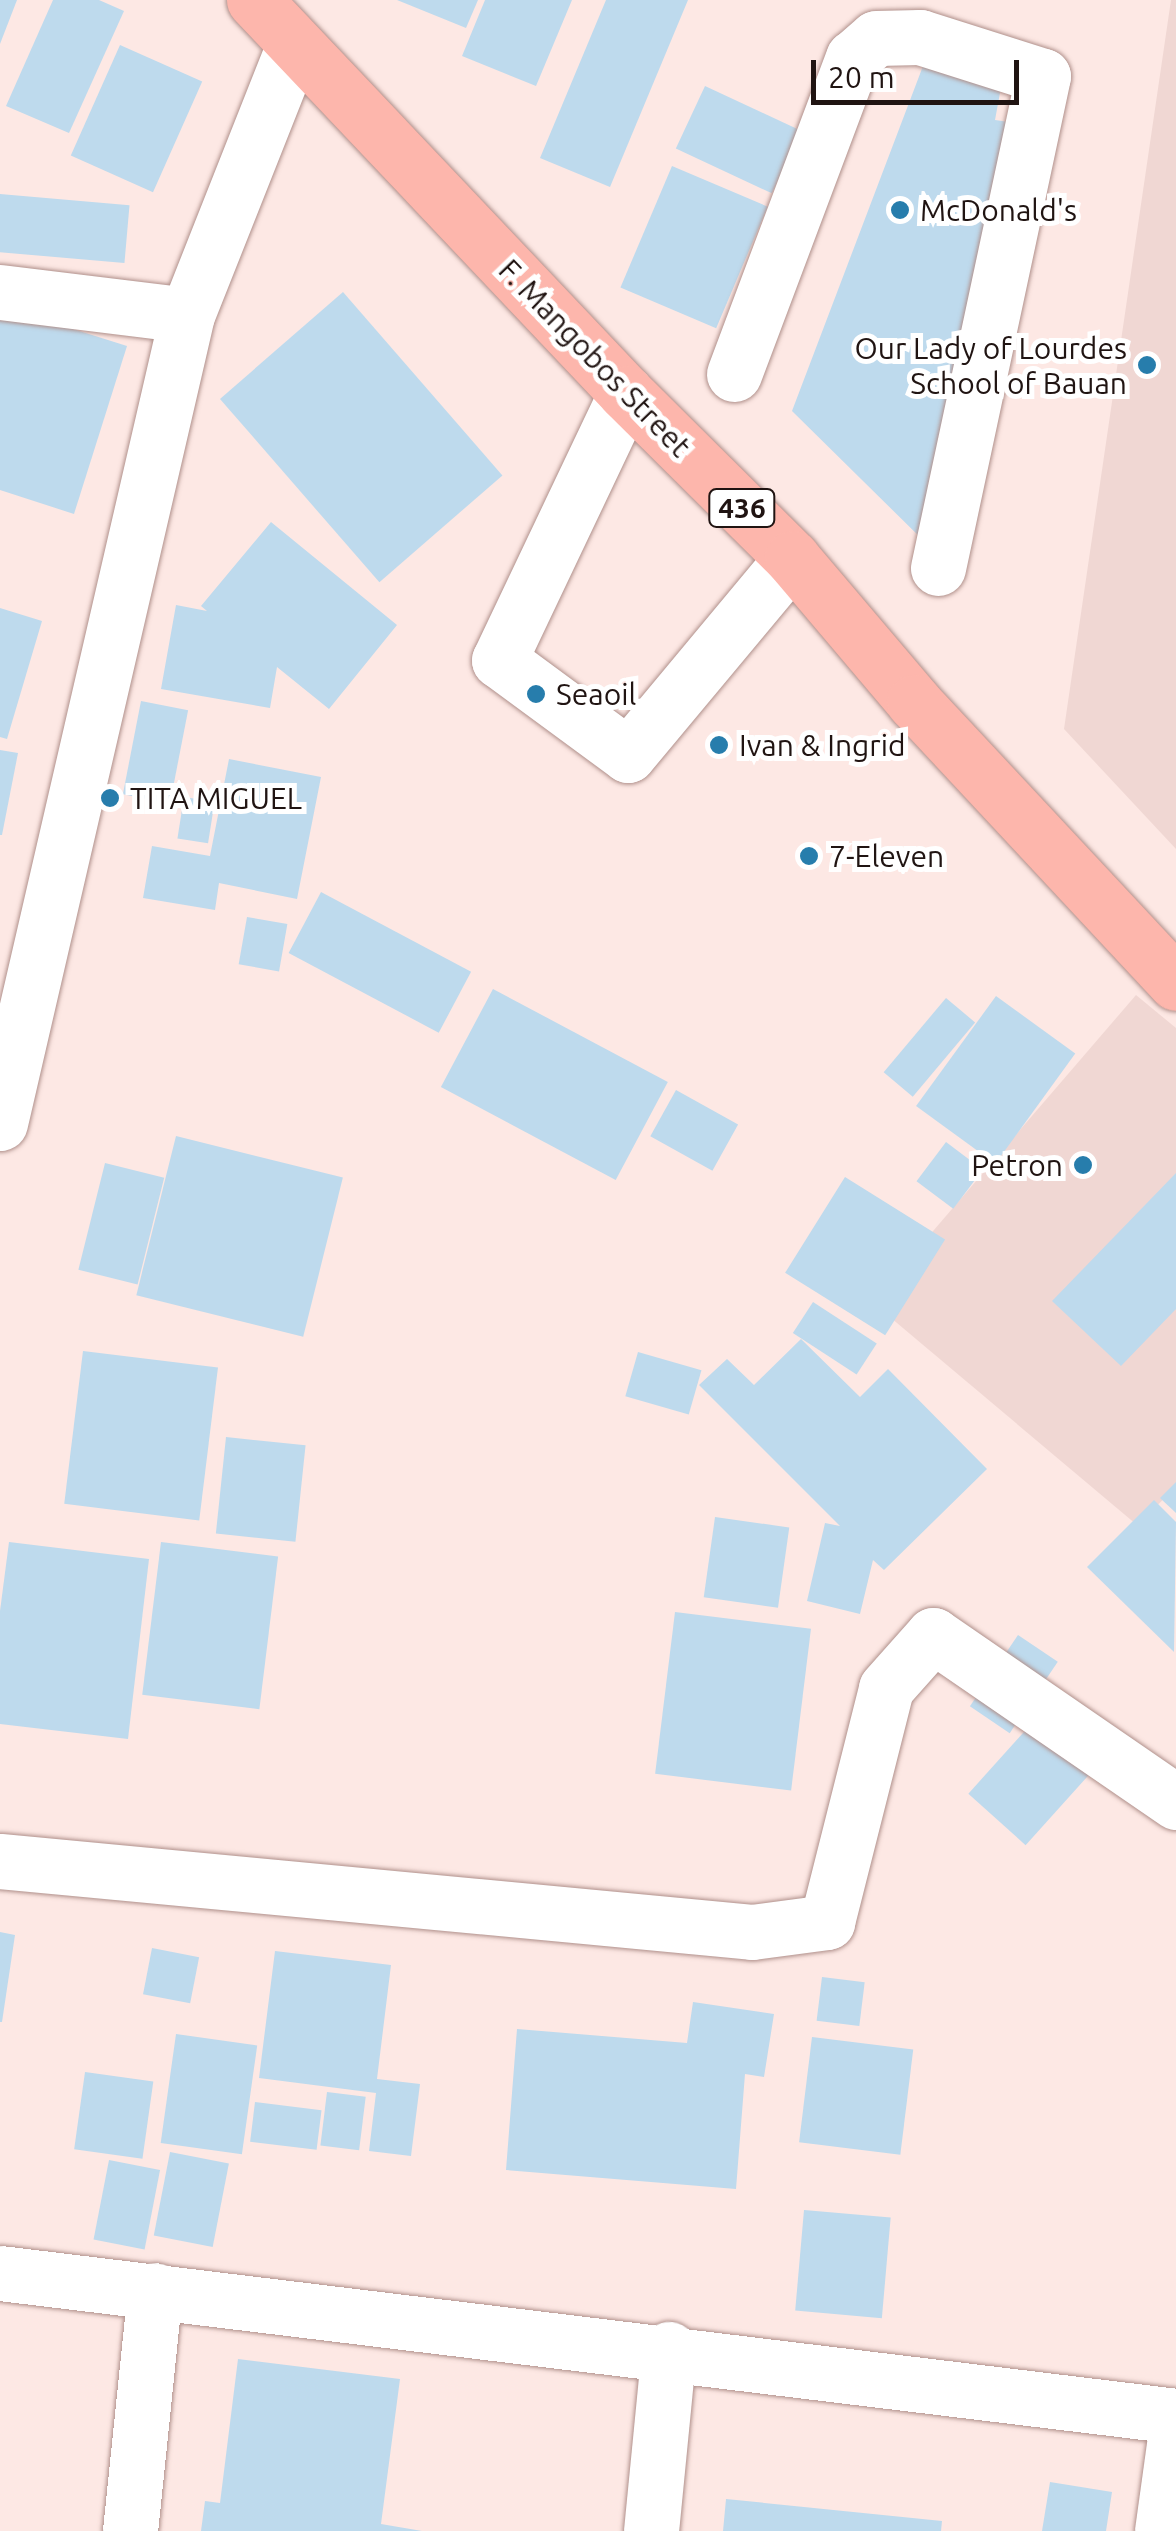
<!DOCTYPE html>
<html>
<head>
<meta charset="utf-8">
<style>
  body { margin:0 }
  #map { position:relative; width:1176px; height:2531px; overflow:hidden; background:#fde8e4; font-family:Ubuntu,sans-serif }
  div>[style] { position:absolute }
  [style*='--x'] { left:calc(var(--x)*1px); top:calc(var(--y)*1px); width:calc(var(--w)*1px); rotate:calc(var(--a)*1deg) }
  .built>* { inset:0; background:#f0d7d3 }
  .building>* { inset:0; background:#bedaed; transform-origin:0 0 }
  .roads { filter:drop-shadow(0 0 2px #b0908b) drop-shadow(0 0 2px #b0908b) }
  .minor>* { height:55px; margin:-27.5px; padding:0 27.5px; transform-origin:27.5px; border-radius:27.5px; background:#fff }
  .major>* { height:55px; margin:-27.5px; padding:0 27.5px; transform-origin:27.5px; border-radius:27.5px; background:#fdb6ac }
  .dots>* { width:28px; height:28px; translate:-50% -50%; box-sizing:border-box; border:5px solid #fff; border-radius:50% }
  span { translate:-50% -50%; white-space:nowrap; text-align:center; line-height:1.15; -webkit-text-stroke:10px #fff; paint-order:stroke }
  .shield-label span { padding:2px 8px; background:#fff; border:2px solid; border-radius:8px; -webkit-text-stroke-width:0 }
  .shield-label { font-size:28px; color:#201412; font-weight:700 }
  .poi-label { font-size:30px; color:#201412 }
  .left { translate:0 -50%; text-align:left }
  .right { translate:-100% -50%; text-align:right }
  .street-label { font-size:30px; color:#201412 }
  .scale { position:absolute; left:811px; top:60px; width:208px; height:45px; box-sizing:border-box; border:5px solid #201412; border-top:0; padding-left:12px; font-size:30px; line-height:35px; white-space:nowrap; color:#201412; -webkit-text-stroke:8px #fff; paint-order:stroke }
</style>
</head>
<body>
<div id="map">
  <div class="built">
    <i style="clip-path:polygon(1171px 0,1176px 0,1176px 849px,1064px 729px)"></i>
    <i style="clip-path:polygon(1136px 995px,1176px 1028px,1176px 1487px,1137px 1525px,872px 1302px)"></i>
  </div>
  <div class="building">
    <i style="clip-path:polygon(0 0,17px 0,0 44px)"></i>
    <i style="clip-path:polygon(53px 0,99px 0,124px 11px,69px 133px,6px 106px)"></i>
    <i style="clip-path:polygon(397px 0,478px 0,466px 28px)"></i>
    <i style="clip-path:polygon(485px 0,572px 0,536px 86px,462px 56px)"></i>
    <i style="clip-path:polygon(606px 0,688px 0,610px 187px,540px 158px)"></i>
    <i style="left:120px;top:45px;width:90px;height:121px;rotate:24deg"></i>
    <i style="clip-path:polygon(923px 66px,1002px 82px,995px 120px,1024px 124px,929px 546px,792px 411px)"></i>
    <i style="left:705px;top:86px;width:106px;height:69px;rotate:25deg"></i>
    <i style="left:672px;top:166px;width:104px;height:132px;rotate:23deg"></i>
    <i style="left:0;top:194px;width:130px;height:58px;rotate:5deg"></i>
    <i style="left:343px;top:292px;width:243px;height:163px;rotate:49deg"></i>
    <i style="clip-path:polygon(0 306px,127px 346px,74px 514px,0 490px)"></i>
    <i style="clip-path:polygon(271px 522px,397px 625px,329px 709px,277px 667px,270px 708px,161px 689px,176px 605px,207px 611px,201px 606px)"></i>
    <i style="clip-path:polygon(0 608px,42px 621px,7px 739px,0 737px)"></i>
    <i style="left:141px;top:701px;width:48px;height:95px;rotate:11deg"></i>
    <i style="clip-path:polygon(0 750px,18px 753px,2px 835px,0 835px)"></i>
    <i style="clip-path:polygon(229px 759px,321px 777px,297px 899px,219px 883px,215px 910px,143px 898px,152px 846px,210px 856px)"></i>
    <i style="left:184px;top:797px;width:31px;height:42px;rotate:9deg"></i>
    <i style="left:321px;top:892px;width:170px;height:69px;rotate:28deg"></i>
    <i style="left:247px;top:917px;width:41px;height:48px;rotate:10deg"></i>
    <i style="left:493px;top:989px;width:198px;height:111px;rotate:28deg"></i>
    <i style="left:996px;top:996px;width:98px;height:136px;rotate:36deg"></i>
    <i style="left:946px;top:998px;width:38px;height:97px;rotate:40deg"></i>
    <i style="left:676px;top:1090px;width:71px;height:53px;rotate:29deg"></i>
    <i style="left:176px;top:1136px;width:172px;height:164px;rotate:14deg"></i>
    <i style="left:946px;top:1142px;width:46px;height:49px;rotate:37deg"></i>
    <i style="left:105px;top:1163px;width:61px;height:110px;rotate:14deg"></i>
    <i style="clip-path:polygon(1176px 1173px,1176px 1309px,1121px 1366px,1052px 1301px)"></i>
    <i style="left:845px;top:1177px;width:118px;height:113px;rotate:32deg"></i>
    <i style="left:813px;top:1302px;width:76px;height:37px;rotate:33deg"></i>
    <i style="clip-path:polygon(801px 1339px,860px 1397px,888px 1369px,987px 1469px,884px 1570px,873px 1560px,860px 1614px,807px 1601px,825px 1523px,840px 1526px,699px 1385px,727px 1359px,754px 1385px)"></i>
    <i style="left:83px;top:1351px;width:136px;height:154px;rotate:7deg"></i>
    <i style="left:638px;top:1352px;width:66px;height:46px;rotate:16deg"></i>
    <i style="left:226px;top:1437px;width:80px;height:97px;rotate:6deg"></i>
    <i style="clip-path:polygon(1176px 1482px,1176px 1513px,1160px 1498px)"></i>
    <i style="clip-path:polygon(1154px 1500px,1176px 1522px,1174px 1652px,1087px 1567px)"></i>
    <i style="left:715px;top:1517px;width:75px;height:81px;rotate:8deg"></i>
    <i style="clip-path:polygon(9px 1542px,149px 1559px,128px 1739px,0 1724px,0 1611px)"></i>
    <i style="left:161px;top:1542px;width:118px;height:154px;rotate:7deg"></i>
    <i style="left:675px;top:1612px;width:137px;height:163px;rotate:7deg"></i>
    <i style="left:1018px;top:1635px;width:48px;height:86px;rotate:34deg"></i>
    <i style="left:1050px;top:1703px;width:77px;height:122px;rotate:42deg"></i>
    <i style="clip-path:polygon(0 1932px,15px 1935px,2px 2022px,0 2022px)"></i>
    <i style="left:152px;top:1948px;width:48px;height:47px;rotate:11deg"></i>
    <i style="clip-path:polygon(275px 1951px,391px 1965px,377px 2079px,420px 2084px,411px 2156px,369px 2151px,376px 2093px,259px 2078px)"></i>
    <i style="left:822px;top:1977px;width:43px;height:44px;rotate:7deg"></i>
    <i style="clip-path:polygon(693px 2002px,774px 2014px,764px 2077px,745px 2074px,736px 2189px,506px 2170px,517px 2029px,687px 2043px)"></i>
    <i style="left:176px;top:2034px;width:82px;height:110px;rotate:8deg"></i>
    <i style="left:812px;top:2037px;width:102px;height:106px;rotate:7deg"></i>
    <i style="left:85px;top:2072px;width:69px;height:78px;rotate:8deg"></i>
    <i style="left:327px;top:2092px;width:39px;height:54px;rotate:7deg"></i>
    <i style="left:255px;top:2102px;width:67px;height:40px;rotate:7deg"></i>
    <i style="left:170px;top:2152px;width:60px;height:85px;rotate:11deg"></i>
    <i style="left:109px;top:2160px;width:52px;height:81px;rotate:11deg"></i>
    <i style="left:804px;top:2210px;width:87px;height:101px;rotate:5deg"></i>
    <i style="clip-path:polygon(238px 2359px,400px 2379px,381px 2524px,422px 2531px,201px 2531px,205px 2501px,220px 2503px)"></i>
    <i style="clip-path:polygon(1050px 2482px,1112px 2492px,1106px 2531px,1042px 2531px)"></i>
    <i style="clip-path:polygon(726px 2499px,942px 2521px,941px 2531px,723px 2531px)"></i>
  </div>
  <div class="roads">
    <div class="minor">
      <i style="--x:0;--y:292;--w:188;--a:7"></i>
      <i style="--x:734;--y:374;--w:338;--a:-69.4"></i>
      <i style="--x:853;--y:58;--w:30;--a:-41"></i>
      <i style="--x:876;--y:38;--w:44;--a:-1.3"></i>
      <i style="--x:920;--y:37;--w:129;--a:17.6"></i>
      <i style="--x:1043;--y:76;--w:503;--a:102.05"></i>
      <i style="--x:626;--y:393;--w:296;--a:115.4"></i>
      <i style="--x:499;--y:660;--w:160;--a:36.4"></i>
      <i style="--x:628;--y:755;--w:256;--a:-50.2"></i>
      <i style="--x:0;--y:1123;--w:829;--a:-76.97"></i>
      <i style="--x:187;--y:315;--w:290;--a:-68.4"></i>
      <i style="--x:0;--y:1861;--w:755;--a:5.39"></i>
      <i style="--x:752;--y:1932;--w:76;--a:-7.6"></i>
      <i style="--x:827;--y:1922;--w:241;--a:-75.8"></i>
      <i style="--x:886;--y:1688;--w:71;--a:-48.4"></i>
      <i style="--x:933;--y:1635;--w:295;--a:34.5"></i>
      <i style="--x:0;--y:2273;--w:1185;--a:6.93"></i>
      <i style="--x:130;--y:2531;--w:242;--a:-84.1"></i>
      <i style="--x:651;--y:2531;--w:183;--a:-84.4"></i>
      <i style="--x:1162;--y:2531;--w:102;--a:-82.1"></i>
    </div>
    <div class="major">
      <i style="--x:254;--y:0;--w:541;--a:46.57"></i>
      <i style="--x:626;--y:393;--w:234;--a:44.8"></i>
      <i style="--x:792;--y:558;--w:189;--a:49.7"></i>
      <i style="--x:914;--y:702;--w:384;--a:47"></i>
    </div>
  </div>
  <div class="dots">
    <i style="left:900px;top:210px;background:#277dac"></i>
    <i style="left:1147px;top:365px;background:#277dac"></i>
    <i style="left:536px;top:694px;background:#277dac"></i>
    <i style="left:719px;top:745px;background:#277dac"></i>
    <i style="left:110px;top:798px;background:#277dac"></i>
    <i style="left:809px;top:856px;background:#277dac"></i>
    <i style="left:1083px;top:1165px;background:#277dac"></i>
  </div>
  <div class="shield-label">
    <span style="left:742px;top:508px">436</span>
  </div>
  <div class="poi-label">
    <span class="left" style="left:920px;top:210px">McDonald's</span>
    <span class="right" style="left:1127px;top:365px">Our Lady of Lourdes<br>School of Bauan</span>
    <span class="left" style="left:556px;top:694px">Seaoil</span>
    <span class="left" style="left:739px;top:745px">Ivan &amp; Ingrid</span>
    <span class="left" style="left:130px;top:798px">TITA MIGUEL</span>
    <span class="left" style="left:829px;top:856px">7-Eleven</span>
    <span class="right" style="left:1063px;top:1165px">Petron</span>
  </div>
  <div class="street-label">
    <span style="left:595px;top:358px;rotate:46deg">F. Mangobos Street</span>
  </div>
  <div class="scale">20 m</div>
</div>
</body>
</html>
